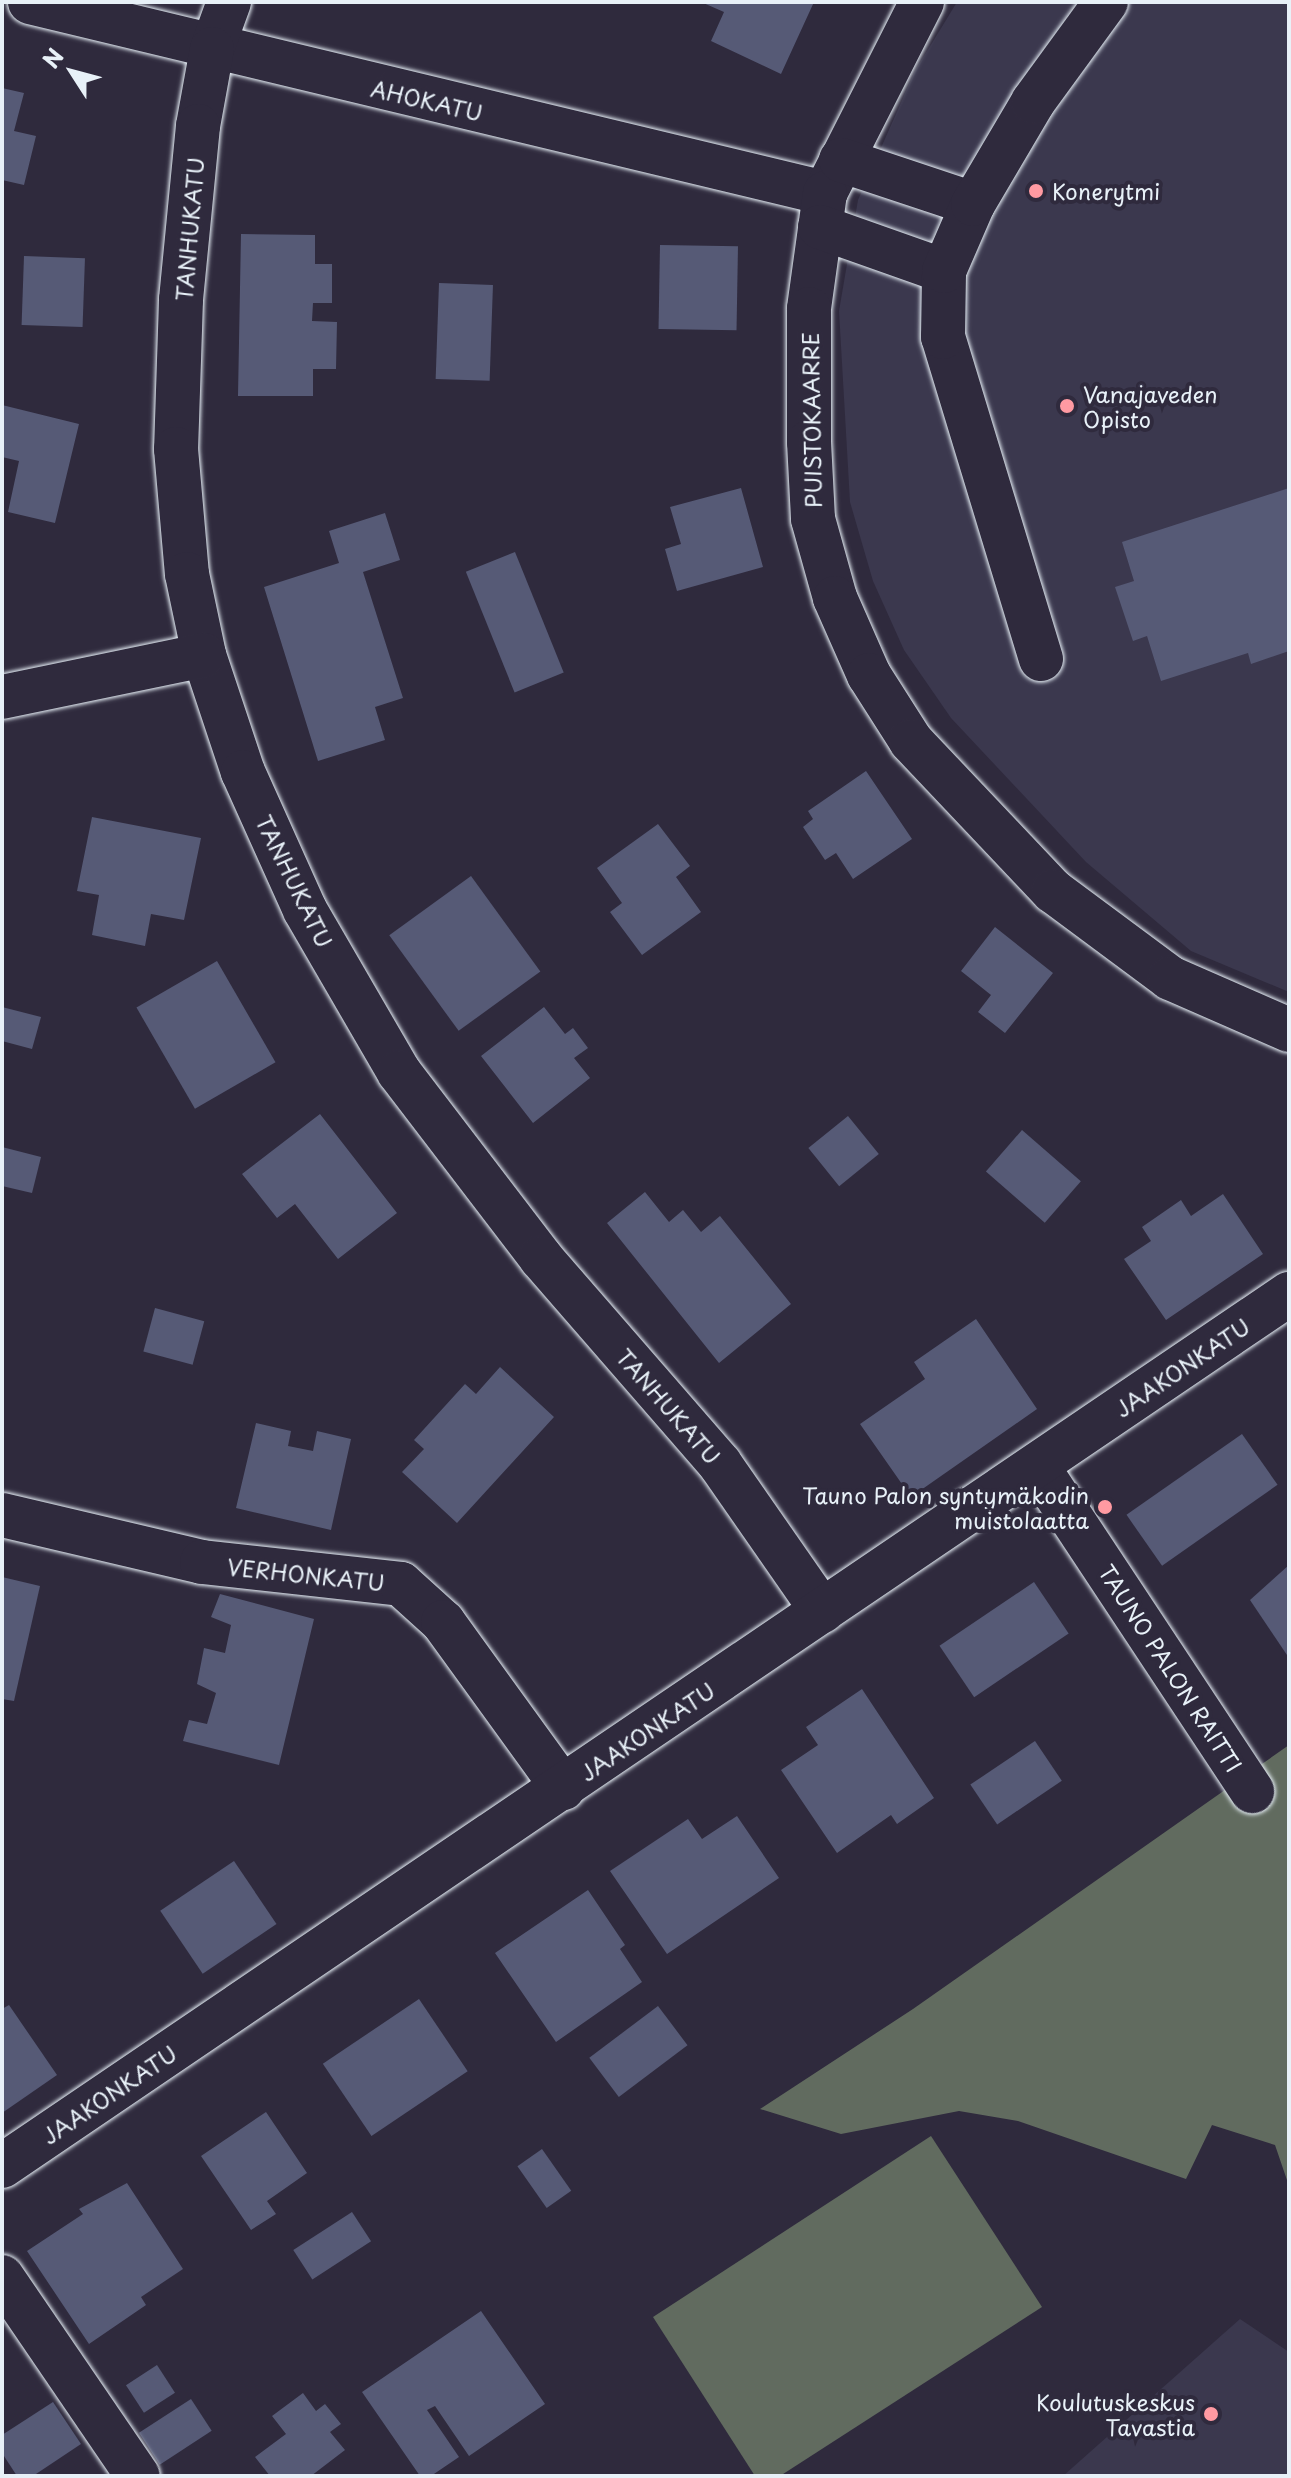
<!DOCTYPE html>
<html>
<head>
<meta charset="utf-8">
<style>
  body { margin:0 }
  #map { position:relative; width:1291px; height:2478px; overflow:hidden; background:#2f2a3d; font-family:"Playpen Sans",sans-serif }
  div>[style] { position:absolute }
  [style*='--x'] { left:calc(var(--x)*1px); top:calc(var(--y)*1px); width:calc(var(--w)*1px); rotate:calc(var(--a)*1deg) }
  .built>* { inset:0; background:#3b384e }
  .green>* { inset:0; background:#616b5f }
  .building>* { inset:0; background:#565a76; transform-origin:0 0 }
  .roads { filter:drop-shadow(0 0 2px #e8f1f8) drop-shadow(0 0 2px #e8f1f8) }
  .minor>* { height:44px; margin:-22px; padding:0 22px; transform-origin:22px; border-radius:22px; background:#2f2a3d }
  .dots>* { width:22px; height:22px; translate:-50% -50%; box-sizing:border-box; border:4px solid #2f2a3d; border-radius:50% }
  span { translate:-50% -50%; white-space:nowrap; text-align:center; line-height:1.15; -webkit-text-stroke:8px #2f2a3d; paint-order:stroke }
  .street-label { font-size:22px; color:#e8f1f8 }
  .poi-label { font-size:22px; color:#e8f1f8 }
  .left { translate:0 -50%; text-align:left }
  .right { translate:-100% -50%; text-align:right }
  .frame { position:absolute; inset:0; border:4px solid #e8f1f8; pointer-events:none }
  .north { position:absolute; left:32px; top:32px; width:80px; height:80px; -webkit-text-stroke:6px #2f2a3d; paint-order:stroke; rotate:306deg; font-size:22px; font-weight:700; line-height:32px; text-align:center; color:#e8f1f8 }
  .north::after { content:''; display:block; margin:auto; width:28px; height:36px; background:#e8f1f8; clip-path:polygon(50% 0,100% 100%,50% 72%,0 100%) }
</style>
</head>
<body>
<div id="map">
  <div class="built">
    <i style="clip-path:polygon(957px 2px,1289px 2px,1289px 992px,1191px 951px,1086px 862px,951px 718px,904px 650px,873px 581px,850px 502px,839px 311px,858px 200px,915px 71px)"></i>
    <i style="clip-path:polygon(1240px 2319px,1289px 2352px,1289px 2476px,1063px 2476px)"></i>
  </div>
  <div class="green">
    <i style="clip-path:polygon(1289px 1745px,1289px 2186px,1275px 2145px,1212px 2125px,1186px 2179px,1018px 2121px,959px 2111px,841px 2134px,760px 2109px,913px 2009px)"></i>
    <i style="clip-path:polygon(931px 2136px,1042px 2307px,780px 2476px,755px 2476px,653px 2317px)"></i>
  </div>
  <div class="building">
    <i style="clip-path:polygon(701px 2px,814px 2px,781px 74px,711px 41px,724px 12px)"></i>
    <i style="clip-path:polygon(2px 88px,24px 93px,14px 131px,36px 136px,24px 185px,2px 180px)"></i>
    <i style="clip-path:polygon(241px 234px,315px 235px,315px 264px,332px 264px,332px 303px,313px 303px,312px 321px,337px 322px,336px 369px,313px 369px,313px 396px,238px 396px)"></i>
    <i style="left:660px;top:245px;width:78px;height:84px;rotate:1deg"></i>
    <i style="left:24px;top:256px;width:61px;height:69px;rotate:2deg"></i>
    <i style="left:439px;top:283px;width:54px;height:96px;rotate:2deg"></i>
    <i style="clip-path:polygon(2px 405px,79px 424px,55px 523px,8px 512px,19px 461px,2px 457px)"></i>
    <i style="clip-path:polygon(741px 488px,763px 567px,677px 591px,665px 549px,681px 544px,670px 507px)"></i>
    <i style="clip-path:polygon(1289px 488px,1289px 651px,1251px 664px,1248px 653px,1161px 681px,1147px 636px,1133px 641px,1115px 587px,1134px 581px,1122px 542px)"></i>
    <i style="clip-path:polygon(385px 513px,400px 560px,363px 572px,403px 698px,375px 707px,385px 740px,318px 761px,264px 587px,339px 563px,329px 531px)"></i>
    <i style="left:515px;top:552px;width:130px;height:53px;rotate:68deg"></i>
    <i style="clip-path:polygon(866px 771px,912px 839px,853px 879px,836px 853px,825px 860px,803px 827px,813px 819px,808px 811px)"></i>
    <i style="clip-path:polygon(92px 817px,201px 838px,184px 920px,151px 914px,145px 946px,92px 935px,99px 895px,77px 891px)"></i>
    <i style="clip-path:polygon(658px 824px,690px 866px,676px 877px,701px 912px,642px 955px,610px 912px,622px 903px,597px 868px)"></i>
    <i style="left:471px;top:876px;width:118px;height:101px;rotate:54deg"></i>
    <i style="clip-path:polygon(995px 927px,1053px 973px,1005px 1033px,978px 1012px,991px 995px,961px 971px)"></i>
    <i style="left:217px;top:961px;width:117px;height:93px;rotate:60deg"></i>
    <i style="clip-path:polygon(2px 1007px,41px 1017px,32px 1049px,2px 1041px)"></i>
    <i style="clip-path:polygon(544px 1007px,565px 1034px,573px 1028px,588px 1048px,574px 1058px,590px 1078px,533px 1123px,481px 1056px)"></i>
    <i style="clip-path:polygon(320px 1114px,397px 1213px,338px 1259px,295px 1204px,277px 1218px,242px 1174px)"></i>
    <i style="left:848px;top:1116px;width:49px;height:51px;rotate:51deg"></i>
    <i style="left:1022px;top:1130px;width:78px;height:55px;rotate:41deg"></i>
    <i style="clip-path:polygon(2px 1147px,41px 1157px,32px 1193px,2px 1186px)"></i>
    <i style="clip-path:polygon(645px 1192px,669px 1222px,683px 1210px,701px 1232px,720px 1216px,791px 1304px,719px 1363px,607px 1223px)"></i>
    <i style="clip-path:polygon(1223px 1194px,1263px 1254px,1166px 1320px,1124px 1259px,1151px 1241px,1142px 1227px,1181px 1200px,1191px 1216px)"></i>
    <i style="left:155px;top:1308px;width:51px;height:45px;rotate:15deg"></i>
    <i style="clip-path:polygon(976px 1319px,1037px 1409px,911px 1497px,860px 1424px,925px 1379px,914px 1362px)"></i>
    <i style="clip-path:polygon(500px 1367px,554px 1417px,457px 1523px,402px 1472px,424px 1449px,414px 1440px,465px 1384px,476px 1394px)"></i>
    <i style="clip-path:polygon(256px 1423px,291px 1431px,288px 1446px,313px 1451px,317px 1431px,351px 1439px,331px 1530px,236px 1508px)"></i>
    <i style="left:1242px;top:1434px;width:62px;height:141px;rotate:55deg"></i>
    <i style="clip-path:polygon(1289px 1565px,1289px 1658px,1250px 1600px)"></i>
    <i style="clip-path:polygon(2px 1577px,40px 1586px,14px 1701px,2px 1699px)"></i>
    <i style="left:1034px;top:1582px;width:62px;height:114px;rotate:56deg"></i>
    <i style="clip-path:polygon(220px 1594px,314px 1619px,279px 1765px,183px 1741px,189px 1720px,207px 1724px,216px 1693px,197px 1684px,204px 1648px,225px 1653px,231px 1625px,211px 1617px)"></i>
    <i style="clip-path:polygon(862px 1689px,934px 1798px,897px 1824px,891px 1815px,837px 1853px,781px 1770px,818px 1745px,806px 1727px)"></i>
    <i style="left:1035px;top:1741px;width:48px;height:78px;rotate:56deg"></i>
    <i style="clip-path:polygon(737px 1816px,779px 1878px,667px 1954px,610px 1871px,688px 1819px,702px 1839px)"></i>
    <i style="left:234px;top:1861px;width:76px;height:89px;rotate:56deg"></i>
    <i style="clip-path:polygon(588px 1890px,625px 1945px,620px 1949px,642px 1982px,556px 2042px,495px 1953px)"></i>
    <i style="left:419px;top:1999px;width:87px;height:116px;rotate:56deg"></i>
    <i style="clip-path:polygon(9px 2005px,57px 2075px,2px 2113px,2px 2009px)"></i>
    <i style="left:658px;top:2006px;width:49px;height:86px;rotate:53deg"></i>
    <i style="clip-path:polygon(266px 2112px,307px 2173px,267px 2201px,276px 2214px,251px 2230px,201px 2156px)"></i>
    <i style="left:542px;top:2149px;width:51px;height:30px;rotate:55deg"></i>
    <i style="clip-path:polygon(127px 2183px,183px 2269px,141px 2297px,146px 2305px,89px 2344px,27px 2251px,83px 2214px,79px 2209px)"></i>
    <i style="left:352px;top:2212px;width:35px;height:70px;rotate:57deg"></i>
    <i style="clip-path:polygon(481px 2311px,545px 2404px,469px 2456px,435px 2406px,427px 2410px,459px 2457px,431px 2476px,420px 2476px,362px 2392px)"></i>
    <i style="left:157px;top:2365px;width:33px;height:37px;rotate:57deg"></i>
    <i style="clip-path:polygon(303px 2393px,316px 2411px,325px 2404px,341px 2424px,330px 2432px,345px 2450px,311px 2476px,270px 2476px,255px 2457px,286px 2434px,272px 2416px)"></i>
    <i style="left:191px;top:2399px;width:38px;height:62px;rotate:57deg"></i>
    <i style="clip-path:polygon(53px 2402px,81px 2444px,33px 2476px,17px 2476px,2px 2453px,2px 2435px)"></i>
  </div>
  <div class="roads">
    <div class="minor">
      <i style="--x:30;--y:2;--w:818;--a:13.51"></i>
      <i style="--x:229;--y:2;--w:50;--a:109.9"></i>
      <i style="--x:212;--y:49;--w:78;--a:100.3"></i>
      <i style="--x:198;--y:126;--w:175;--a:95.6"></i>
      <i style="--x:181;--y:300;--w:149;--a:91.9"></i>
      <i style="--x:176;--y:449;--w:125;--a:85"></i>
      <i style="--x:187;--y:574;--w:83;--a:78.1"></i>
      <i style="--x:204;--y:655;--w:123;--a:71.6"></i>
      <i style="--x:243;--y:772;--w:151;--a:65.8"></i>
      <i style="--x:305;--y:910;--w:187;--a:59.9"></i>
      <i style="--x:399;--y:1072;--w:234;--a:52.6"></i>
      <i style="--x:541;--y:1258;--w:273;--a:49"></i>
      <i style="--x:720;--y:1464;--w:179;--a:55.2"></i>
      <i style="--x:922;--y:2;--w:214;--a:116.9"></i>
      <i style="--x:825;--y:193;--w:117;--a:97.9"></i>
      <i style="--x:809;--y:309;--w:133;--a:90"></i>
      <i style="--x:809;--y:442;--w:77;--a:87"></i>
      <i style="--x:813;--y:519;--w:82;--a:74.4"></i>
      <i style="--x:835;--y:598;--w:84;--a:66.2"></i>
      <i style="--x:869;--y:675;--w:78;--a:57.5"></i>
      <i style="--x:911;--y:741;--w:207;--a:46.6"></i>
      <i style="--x:1053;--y:891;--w:146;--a:36.6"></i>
      <i style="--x:1170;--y:978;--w:130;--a:23.6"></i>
      <i style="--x:841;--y:160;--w:139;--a:18.4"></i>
      <i style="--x:820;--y:227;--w:132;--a:19.5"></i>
      <i style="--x:1041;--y:659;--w:337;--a:-106.9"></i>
      <i style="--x:943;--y:337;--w:66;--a:-89.1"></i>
      <i style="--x:944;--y:271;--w:73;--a:-66.6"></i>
      <i style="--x:973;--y:204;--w:118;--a:-59.5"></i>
      <i style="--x:1033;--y:102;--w:124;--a:-53.9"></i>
      <i style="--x:2;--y:697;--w:206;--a:-11.7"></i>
      <i style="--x:1037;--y:1466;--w:390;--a:56.5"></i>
      <i style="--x:2;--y:1515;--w:205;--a:13.2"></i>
      <i style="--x:202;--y:1562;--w:200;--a:6.3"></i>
      <i style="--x:401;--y:1584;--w:57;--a:42.1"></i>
      <i style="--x:443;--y:1622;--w:205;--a:54.1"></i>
      <i style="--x:2;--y:2166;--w:1555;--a:-34.12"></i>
      <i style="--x:2;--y:2277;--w:241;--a:55.7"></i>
    </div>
  </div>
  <div class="dots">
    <i style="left:1036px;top:191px;background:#ff9aa2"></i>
    <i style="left:1067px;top:406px;background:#ff9aa2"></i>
    <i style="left:1105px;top:1507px;background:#ff9aa2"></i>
    <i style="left:1211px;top:2414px;background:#ff9aa2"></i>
  </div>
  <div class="street-label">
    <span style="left:427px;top:100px;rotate:13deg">AHOKATU</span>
    <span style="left:189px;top:229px;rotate:-85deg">TANHUKATU</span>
    <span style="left:811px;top:420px;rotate:-91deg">PUISTOKAARRE</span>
    <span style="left:295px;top:881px;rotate:64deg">TANHUKATU</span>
    <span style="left:1182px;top:1367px;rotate:-34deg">JAAKONKATU</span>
    <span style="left:669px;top:1406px;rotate:49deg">TANHUKATU</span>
    <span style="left:306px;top:1574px;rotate:6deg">VERHONKATU</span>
    <span style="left:1171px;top:1668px;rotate:57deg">TAUNO PALON RAITTI</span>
    <span style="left:647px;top:1731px;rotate:-34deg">JAAKONKATU</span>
    <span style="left:109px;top:2094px;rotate:-34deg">JAAKONKATU</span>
  </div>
  <div class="poi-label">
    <span class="left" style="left:1052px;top:191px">Konerytmi</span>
    <span class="left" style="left:1083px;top:406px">Vanajaveden<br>Opisto</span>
    <span class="right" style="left:1089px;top:1507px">Tauno Palon syntymäkodin<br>muistolaatta</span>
    <span class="right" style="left:1195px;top:2414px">Koulutuskeskus<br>Tavastia</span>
  </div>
  <div class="frame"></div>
  <div class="north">N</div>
</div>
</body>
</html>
